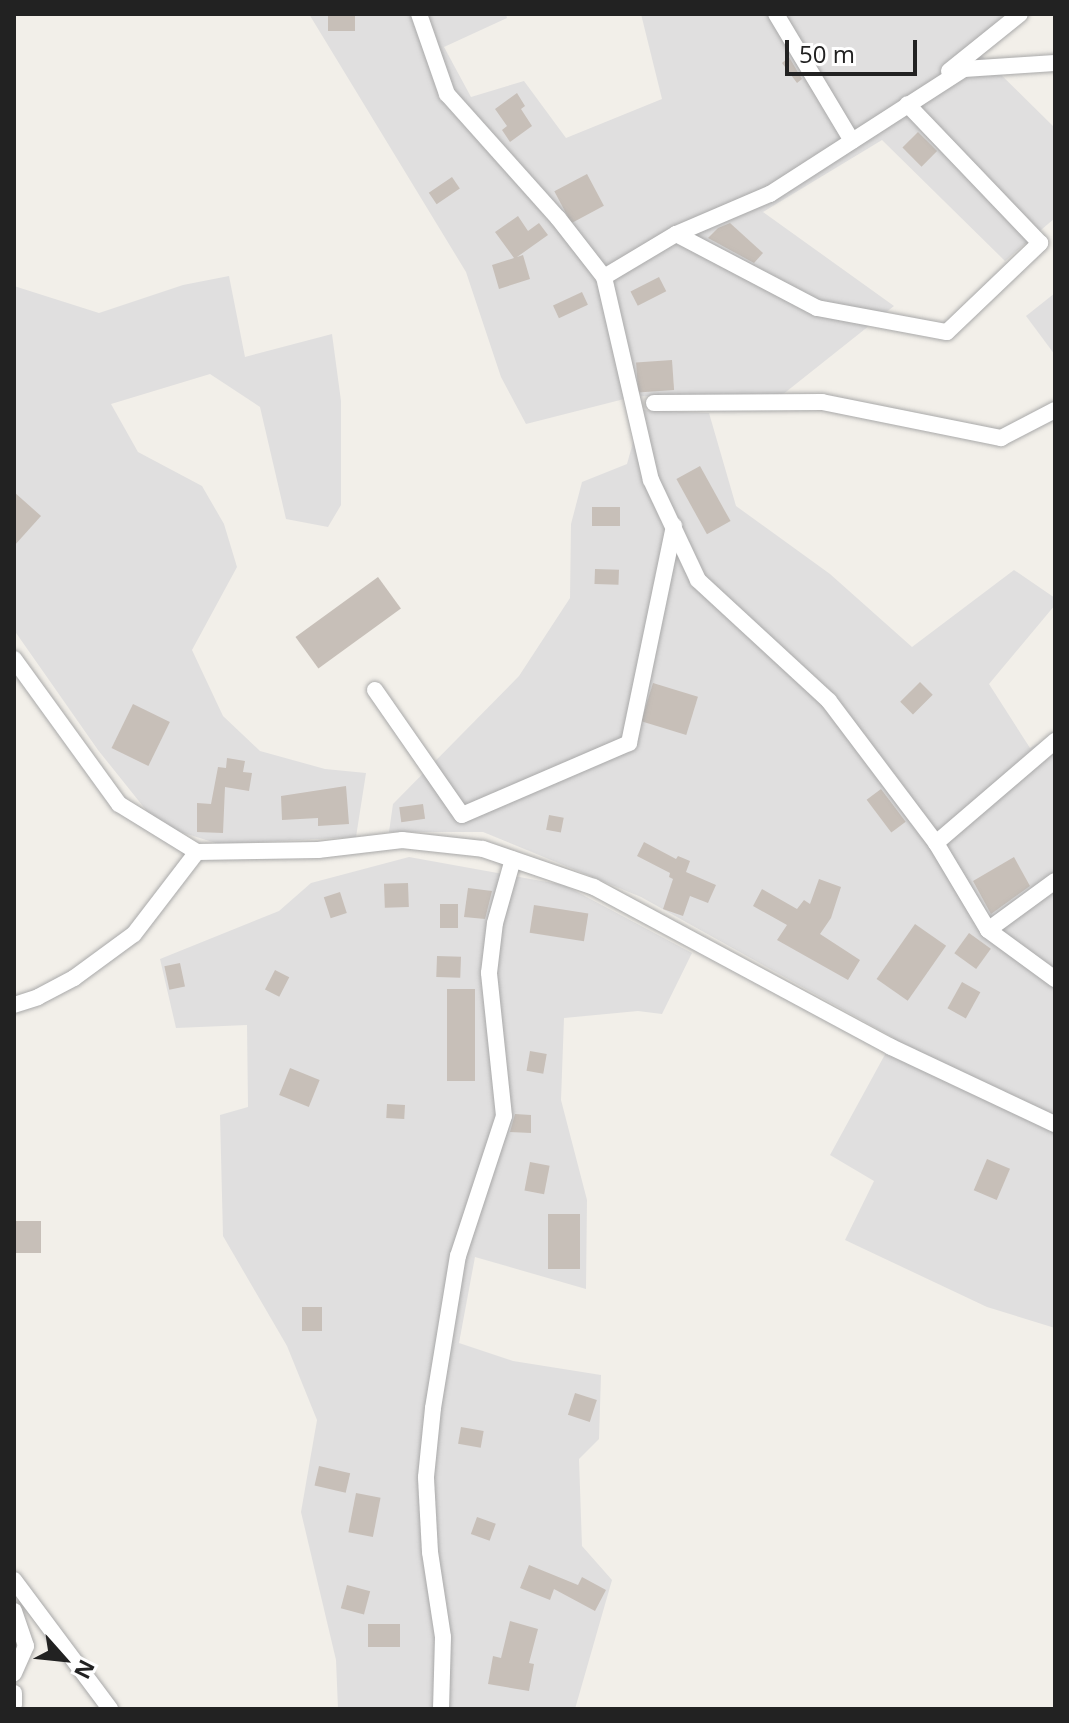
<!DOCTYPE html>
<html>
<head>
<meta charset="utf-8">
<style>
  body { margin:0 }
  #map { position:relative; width:1069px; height:1723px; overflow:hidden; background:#f2efe9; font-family:"Open Sans",sans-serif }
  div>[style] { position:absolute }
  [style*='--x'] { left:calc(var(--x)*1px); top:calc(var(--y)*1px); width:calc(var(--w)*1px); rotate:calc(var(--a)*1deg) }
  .residential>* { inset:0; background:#e0dfdf }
  .building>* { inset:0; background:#c7bfb8; transform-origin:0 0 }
  .roads { filter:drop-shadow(0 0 2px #a9a9a9) drop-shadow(0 0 2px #a9a9a9) }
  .street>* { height:16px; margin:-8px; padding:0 8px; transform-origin:8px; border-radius:8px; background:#fff }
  span { translate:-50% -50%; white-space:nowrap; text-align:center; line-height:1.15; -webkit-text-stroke:7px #fff; paint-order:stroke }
  .frame { position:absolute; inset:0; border:16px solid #222; pointer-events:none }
  .north { position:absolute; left:24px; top:1619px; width:80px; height:80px; -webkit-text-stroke:6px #fff; paint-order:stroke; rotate:117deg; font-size:22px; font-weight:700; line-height:32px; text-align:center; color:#222 }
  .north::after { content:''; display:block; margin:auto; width:28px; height:36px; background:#222; clip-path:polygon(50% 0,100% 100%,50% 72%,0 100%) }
  .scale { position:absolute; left:785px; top:40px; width:132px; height:36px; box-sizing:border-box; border:4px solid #222; border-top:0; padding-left:10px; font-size:24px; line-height:28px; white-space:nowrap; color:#222; -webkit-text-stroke:6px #fff; paint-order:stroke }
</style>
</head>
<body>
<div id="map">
  <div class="residential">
    <i style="clip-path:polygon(309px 14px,506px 14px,507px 18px,444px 47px,471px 97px,524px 81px,566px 138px,662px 99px,641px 14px,1006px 14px,971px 45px,1055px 128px,1055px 218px,1005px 261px,882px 140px,763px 212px,894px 306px,777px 399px,636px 396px,526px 424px,501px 377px,466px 272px)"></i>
    <i style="clip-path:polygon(229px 276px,245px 357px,332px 334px,341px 401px,341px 505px,328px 527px,286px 519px,260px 407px,210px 374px,111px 404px,138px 452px,202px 486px,224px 524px,237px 567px,192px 650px,223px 716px,260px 751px,325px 769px,366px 773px,356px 837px,219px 844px,158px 825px,98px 750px,14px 630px,14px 286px,99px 313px,183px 285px)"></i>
    <i style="clip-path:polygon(1055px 293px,1055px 355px,1026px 316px)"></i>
    <i style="clip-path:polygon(642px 410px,709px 413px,736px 506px,830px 574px,912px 647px,1014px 570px,1055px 598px,1055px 605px,989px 684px,1030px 748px,1055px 734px,1055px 1328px,987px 1307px,845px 1240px,874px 1181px,830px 1155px,894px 1038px,641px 897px,483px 832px,389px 832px,393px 804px,519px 676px,570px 598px,571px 524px,582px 482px,627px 464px)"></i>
    <i style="clip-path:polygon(409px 857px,564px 885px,692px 953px,662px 1014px,638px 1011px,564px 1018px,561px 1100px,587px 1200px,586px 1289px,475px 1257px,459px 1343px,513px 1361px,601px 1375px,599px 1439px,579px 1459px,582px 1546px,612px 1580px,575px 1709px,338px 1709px,336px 1660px,301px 1512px,317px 1420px,287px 1346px,223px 1236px,220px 1115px,248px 1107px,247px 1025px,176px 1028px,160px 959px,279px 911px,311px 883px)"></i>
  </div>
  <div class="building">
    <i style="left:328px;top:14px;width:27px;height:17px"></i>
    <i style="clip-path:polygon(789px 57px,802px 79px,797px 83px,782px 63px)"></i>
    <i style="clip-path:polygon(517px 93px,525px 106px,521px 109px,532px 126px,510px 142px,502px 130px,507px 126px,495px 109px)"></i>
    <i style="left:918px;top:132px;width:27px;height:22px;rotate:45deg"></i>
    <i style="left:587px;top:174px;width:36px;height:37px;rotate:62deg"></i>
    <i style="left:452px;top:177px;width:14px;height:28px;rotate:56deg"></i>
    <i style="clip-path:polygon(518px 216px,528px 231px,539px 223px,548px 235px,517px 257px,523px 255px,530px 279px,499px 289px,492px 265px,514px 258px,495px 232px)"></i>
    <i style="clip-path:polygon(730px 223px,763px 253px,754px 263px,708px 238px,718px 228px)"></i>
    <i style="left:659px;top:277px;width:16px;height:32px;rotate:63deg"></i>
    <i style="left:582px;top:292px;width:14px;height:32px;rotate:65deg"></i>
    <i style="left:672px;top:360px;width:30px;height:36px;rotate:86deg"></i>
    <i style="left:700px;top:466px;width:63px;height:27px;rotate:61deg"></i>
    <i style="clip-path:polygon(14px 492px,41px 516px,14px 546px)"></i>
    <i style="left:592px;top:507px;width:28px;height:19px"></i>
    <i style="left:595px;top:569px;width:24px;height:15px;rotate:2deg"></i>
    <i style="left:378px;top:577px;width:39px;height:102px;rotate:54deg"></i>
    <i style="left:920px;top:682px;width:18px;height:28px;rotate:45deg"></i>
    <i style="left:653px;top:683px;width:47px;height:40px;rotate:17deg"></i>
    <i style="left:133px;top:704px;width:41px;height:49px;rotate:26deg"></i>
    <i style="clip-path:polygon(227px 758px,245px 761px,243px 772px,252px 773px,249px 791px,225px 787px,223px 833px,197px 832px,197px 803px,211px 804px,218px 767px,226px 768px)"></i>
    <i style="clip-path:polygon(346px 786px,349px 824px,318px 826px,318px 818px,282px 820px,281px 796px)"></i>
    <i style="left:881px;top:789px;width:41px;height:18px;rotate:53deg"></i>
    <i style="left:423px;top:804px;width:15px;height:24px;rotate:82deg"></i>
    <i style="left:549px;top:815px;width:15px;height:15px;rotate:11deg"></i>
    <i style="clip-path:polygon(644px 842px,676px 859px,678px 856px,690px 861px,686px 872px,716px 885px,708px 903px,690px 896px,683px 916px,663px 909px,673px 879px,669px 877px,670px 873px,637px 856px)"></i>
    <i style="clip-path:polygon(1014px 857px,1030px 886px,991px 914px,973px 881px)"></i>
    <i style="clip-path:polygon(819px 879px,841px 887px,831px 918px,820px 934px,860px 960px,848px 980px,777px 940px,787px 925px,753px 906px,762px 889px,797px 909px,804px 900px,810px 904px)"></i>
    <i style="left:408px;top:883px;width:24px;height:24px;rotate:88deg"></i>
    <i style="clip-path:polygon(468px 888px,492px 891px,485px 919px,464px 917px)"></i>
    <i style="left:340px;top:892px;width:22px;height:17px;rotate:72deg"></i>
    <i style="left:440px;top:904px;width:18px;height:24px"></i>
    <i style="left:534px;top:905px;width:55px;height:28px;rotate:9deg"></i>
    <i style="left:915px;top:924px;width:38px;height:67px;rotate:35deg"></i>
    <i style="left:969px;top:933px;width:27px;height:25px;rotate:36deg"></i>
    <i style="left:437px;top:956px;width:24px;height:21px;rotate:2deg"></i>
    <i style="left:180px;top:963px;width:24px;height:16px;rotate:78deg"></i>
    <i style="left:275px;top:970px;width:16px;height:22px;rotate:27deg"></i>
    <i style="left:962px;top:982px;width:21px;height:30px;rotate:29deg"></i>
    <i style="left:447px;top:989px;width:28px;height:92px"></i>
    <i style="left:530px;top:1051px;width:17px;height:20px;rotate:10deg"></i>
    <i style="left:290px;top:1068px;width:32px;height:29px;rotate:22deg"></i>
    <i style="left:387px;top:1104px;width:18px;height:14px;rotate:3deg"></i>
    <i style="clip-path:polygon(515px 1114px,531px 1115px,531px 1133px,510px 1132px)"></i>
    <i style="left:987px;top:1159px;width:25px;height:34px;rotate:23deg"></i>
    <i style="left:530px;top:1162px;width:20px;height:29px;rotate:11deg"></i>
    <i style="left:548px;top:1214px;width:32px;height:55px"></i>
    <i style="left:14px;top:1221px;width:27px;height:32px"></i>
    <i style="left:302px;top:1307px;width:20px;height:24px"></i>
    <i style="left:575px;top:1393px;width:23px;height:23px;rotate:18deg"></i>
    <i style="left:461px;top:1427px;width:23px;height:17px;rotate:10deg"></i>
    <i style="left:319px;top:1466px;width:32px;height:20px;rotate:13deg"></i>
    <i style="left:356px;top:1493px;width:25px;height:40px;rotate:11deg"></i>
    <i style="left:477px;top:1517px;width:20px;height:18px;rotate:20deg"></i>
    <i style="clip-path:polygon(529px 1565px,578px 1585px,582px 1577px,606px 1590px,595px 1611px,554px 1589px,550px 1600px,520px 1588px)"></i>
    <i style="left:347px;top:1585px;width:24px;height:24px;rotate:15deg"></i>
    <i style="clip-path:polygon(510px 1621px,538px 1629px,529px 1663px,534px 1664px,529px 1691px,488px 1684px,493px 1656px,501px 1658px)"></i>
    <i style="left:368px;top:1624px;width:32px;height:23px"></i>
  </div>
  <div class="roads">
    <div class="street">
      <i style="--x:419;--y:14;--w:85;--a:70.7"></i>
      <i style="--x:447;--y:94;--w:166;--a:48.2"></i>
      <i style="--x:558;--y:218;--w:75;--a:52.1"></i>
      <i style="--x:604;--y:277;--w:84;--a:-30.8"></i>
      <i style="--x:676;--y:234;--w:102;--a:-23.1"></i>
      <i style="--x:770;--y:194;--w:231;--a:-32.8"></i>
      <i style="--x:964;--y:69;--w:91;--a:-3.8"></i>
      <i style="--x:776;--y:14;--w:148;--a:59.1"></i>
      <i style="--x:949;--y:71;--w:91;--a:-38.8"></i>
      <i style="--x:676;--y:234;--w:159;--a:27.7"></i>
      <i style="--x:817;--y:308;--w:132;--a:10.5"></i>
      <i style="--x:947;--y:332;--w:129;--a:-43.7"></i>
      <i style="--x:1040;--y:243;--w:192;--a:-133.7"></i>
      <i style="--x:604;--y:277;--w:208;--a:77"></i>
      <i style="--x:651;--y:480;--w:110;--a:64.8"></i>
      <i style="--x:698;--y:580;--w:178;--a:42.7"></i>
      <i style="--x:829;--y:701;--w:178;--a:53"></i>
      <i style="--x:936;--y:843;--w:101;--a:59.1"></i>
      <i style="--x:988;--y:930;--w:83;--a:36.2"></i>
      <i style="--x:654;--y:403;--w:168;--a:-0.3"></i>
      <i style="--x:822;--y:402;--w:183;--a:11.4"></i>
      <i style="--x:1001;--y:438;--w:61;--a:-27.4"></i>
      <i style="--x:14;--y:659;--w:179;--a:54.1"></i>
      <i style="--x:119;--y:804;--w:92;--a:31.6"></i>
      <i style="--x:197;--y:852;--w:121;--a:-0.9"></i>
      <i style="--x:318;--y:850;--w:85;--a:-6.8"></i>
      <i style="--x:402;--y:840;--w:81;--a:6.3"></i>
      <i style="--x:483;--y:849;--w:117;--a:18.9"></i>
      <i style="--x:594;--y:887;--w:337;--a:28.3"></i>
      <i style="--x:891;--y:1047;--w:181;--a:25.2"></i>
      <i style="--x:375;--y:690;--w:152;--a:55.2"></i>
      <i style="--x:462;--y:815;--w:182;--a:-23.3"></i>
      <i style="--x:629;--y:743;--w:222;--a:-78.3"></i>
      <i style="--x:936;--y:843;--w:157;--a:-40.6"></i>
      <i style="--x:988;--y:930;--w:83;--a:-36.2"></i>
      <i style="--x:14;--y:1005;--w:25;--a:-18"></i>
      <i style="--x:38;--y:997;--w:41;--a:-27.8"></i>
      <i style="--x:74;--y:978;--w:74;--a:-36.3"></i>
      <i style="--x:134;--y:934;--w:103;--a:-52.5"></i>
      <i style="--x:14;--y:1580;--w:161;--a:53.3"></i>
      <i style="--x:14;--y:1611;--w:37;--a:71"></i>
      <i style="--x:26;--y:1646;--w:30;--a:114"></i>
      <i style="--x:14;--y:1693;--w:12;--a:90"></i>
      <i style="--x:441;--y:1709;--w:72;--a:-88.4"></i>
      <i style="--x:443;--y:1637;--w:86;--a:-98.7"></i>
      <i style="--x:430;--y:1552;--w:75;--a:-93.1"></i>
      <i style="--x:426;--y:1477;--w:69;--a:-84.2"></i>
      <i style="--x:433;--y:1408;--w:154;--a:-80.7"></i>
      <i style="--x:458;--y:1256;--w:147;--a:-71.8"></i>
      <i style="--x:504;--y:1116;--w:144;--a:-96"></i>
      <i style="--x:489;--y:973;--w:50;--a:-83.2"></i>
      <i style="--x:495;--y:923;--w:66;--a:-74.3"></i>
    </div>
  </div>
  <div class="frame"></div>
  <div class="north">N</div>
  <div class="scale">50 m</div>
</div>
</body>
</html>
